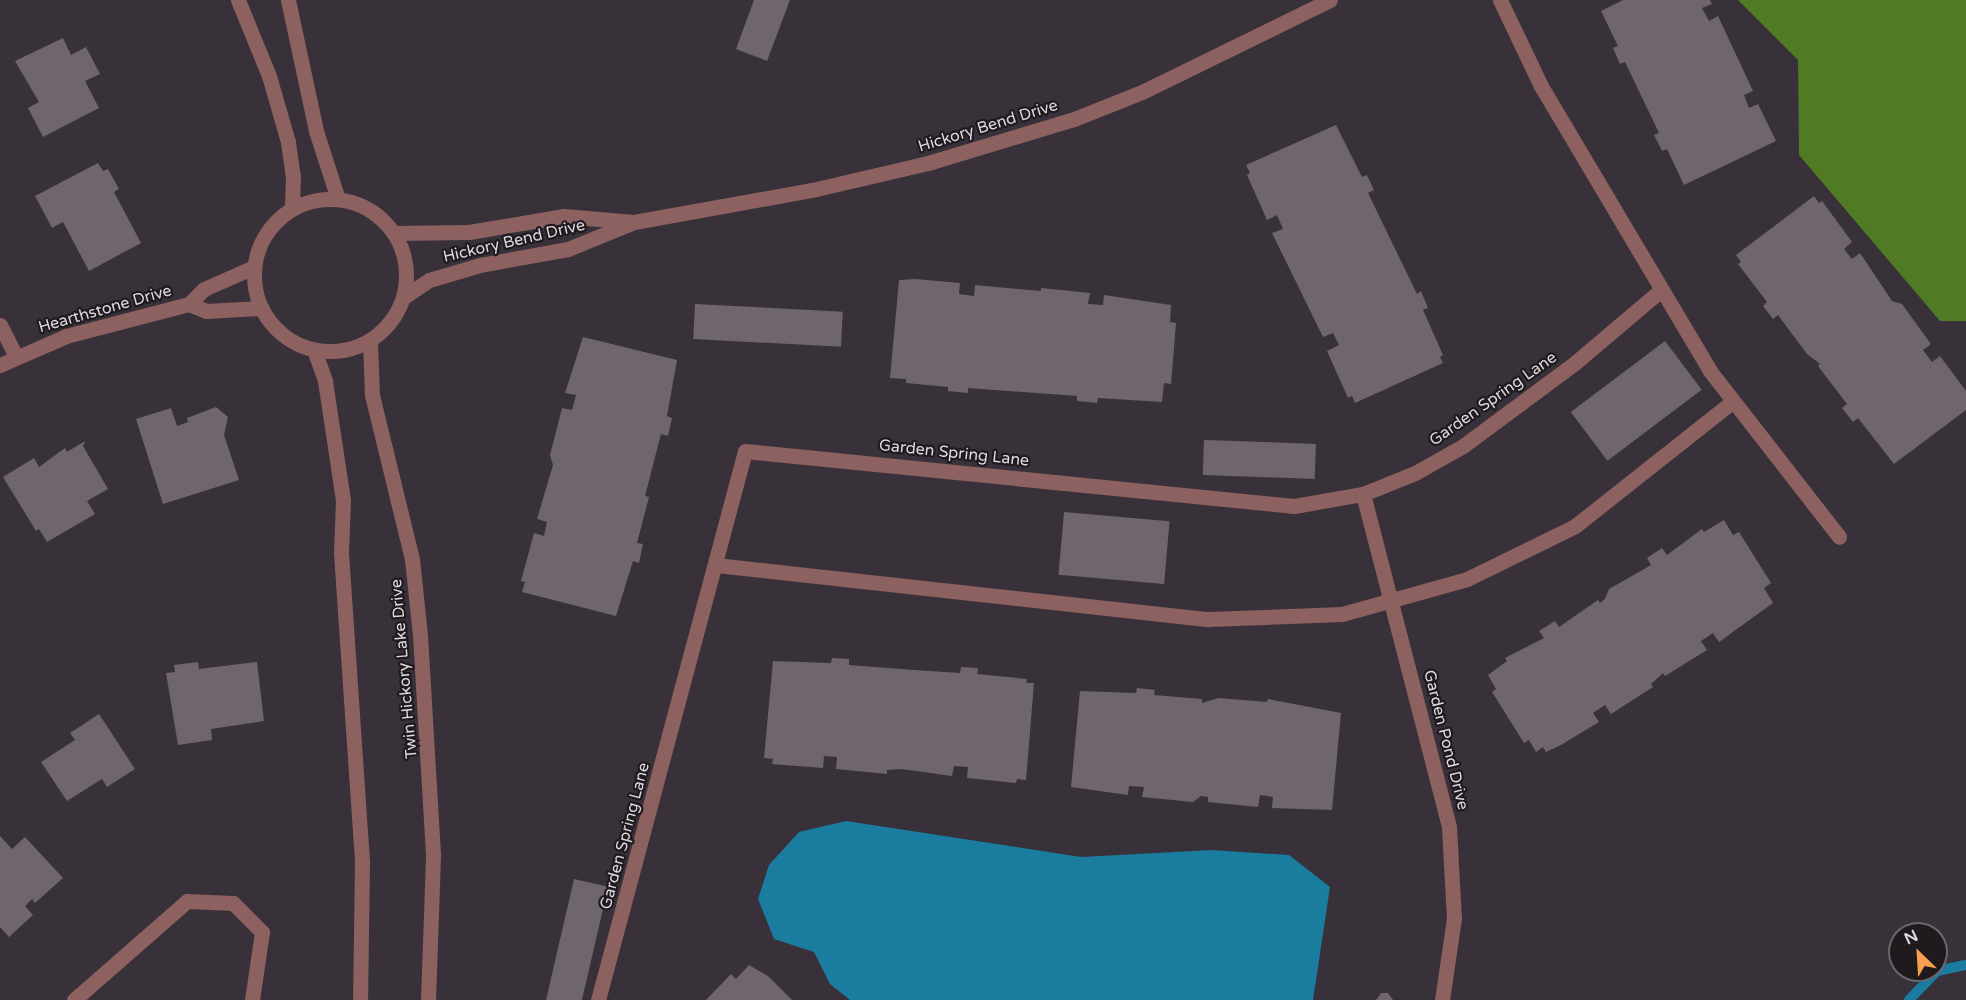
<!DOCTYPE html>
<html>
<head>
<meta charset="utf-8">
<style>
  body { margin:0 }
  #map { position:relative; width:1966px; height:1000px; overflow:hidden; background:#39313a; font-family:"Varela Round",sans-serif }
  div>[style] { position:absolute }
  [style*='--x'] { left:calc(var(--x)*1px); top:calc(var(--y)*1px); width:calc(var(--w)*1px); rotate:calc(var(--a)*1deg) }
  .forest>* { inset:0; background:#507a23 }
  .water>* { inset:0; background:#1a7c9f }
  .stream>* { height:10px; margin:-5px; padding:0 5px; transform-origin:5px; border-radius:5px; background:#1a7c9f }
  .building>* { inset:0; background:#6e656f; transform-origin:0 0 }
  .minor>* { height:15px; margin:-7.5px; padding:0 7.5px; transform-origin:7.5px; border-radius:7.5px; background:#8c615f }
  .minor>.ring { margin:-7.5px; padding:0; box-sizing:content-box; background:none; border:15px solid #8c615f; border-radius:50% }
  span { translate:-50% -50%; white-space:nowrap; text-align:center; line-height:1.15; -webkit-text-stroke:4.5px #1e1a1e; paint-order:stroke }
  .street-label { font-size:16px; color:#dfd9df }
  .north { position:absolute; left:1888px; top:922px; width:60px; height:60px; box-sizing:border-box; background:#1e1a1e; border:2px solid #6b666b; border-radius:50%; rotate:335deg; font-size:16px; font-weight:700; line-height:24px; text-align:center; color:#dfd9df }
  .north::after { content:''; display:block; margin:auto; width:21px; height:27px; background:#fa9f4e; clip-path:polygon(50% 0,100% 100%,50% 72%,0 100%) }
</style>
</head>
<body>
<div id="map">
  <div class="forest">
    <i style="clip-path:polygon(1738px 0,1966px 0,1966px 321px,1940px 321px,1799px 155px,1798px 60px)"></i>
  </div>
  <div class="water">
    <i style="clip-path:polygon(846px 821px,1081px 857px,1212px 850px,1289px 855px,1330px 887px,1313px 1000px,850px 1000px,830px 984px,814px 952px,774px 939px,758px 899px,769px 865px,799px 832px)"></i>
  </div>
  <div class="stream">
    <i style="--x:1909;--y:1000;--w:40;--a:-46"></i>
    <i style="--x:1937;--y:971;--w:30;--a:-12"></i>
  </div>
  <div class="building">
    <i style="clip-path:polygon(754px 0,790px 0,767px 61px,736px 49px)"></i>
    <i style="clip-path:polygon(1623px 0,1710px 0,1712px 4px,1702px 8px,1709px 21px,1718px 16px,1753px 91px,1744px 95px,1749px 108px,1758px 104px,1776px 141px,1684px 185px,1667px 149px,1662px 151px,1654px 135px,1659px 133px,1625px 62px,1620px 64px,1613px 48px,1618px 46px,1601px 11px)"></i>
    <i style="clip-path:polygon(63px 38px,71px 55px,86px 47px,100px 74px,85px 81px,99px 108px,43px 137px,28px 108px,39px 102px,15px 61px)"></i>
    <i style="clip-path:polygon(1336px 125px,1362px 177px,1367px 175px,1374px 190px,1368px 193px,1417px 294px,1421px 291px,1428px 308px,1423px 310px,1443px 355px,1440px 357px,1443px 363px,1355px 403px,1352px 396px,1348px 398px,1327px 351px,1339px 345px,1333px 333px,1323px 337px,1272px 233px,1283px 229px,1277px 215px,1267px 220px,1247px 175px,1250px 173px,1246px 165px)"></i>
    <i style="clip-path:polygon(98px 163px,103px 171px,108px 169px,119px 189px,114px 192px,141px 243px,89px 271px,63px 222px,52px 228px,35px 196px)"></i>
    <i style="clip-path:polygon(1814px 196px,1819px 203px,1822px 201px,1852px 242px,1844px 249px,1852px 259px,1860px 253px,1892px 301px,1902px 304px,1931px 344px,1923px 350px,1932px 362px,1940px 356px,1966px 391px,1966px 410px,1894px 464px,1858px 418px,1853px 422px,1842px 408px,1847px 404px,1818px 366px,1820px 364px,1807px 354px,1778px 315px,1773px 319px,1763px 306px,1767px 302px,1738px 264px,1741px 262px,1736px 255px)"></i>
    <i style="clip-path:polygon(915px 279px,960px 283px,959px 294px,974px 296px,975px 285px,1041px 291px,1041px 288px,1090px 293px,1088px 304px,1103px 305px,1104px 295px,1171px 305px,1170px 322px,1176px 323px,1171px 384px,1164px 383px,1162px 402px,1098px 398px,1097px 403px,1077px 401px,1077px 396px,968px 388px,968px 393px,948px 391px,948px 387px,906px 383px,906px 379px,890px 378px,899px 280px)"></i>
    <i style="left:695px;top:304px;width:148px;height:35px;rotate:3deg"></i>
    <i style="clip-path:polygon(583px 337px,677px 360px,667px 416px,672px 418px,668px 436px,661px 434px,645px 496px,649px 497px,637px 543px,643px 544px,639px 563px,633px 561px,616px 616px,522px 592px,525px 582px,521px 581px,534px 533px,544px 536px,547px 522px,537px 519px,553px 465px,550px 455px,562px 408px,572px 410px,576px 395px,565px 393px)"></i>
    <i style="left:1665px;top:341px;width:61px;height:118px;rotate:53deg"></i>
    <i style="clip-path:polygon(216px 407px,228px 417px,224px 435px,239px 480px,163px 504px,136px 419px,171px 408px,177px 426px,188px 422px,187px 418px)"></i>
    <i style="left:1204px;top:440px;width:112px;height:35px;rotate:2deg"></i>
    <i style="clip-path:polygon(85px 441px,83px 446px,108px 489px,87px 501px,95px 514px,47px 542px,39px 529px,36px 531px,3px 477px,34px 458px,39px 467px,65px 448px,67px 452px)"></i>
    <i style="left:1064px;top:512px;width:106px;height:63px;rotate:5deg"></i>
    <i style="clip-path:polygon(1724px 520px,1733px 535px,1739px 532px,1771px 583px,1764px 588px,1773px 603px,1719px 642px,1713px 633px,1701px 641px,1707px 650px,1665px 676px,1663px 673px,1651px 684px,1653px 687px,1611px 714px,1605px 705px,1593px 713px,1599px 722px,1561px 745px,1546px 752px,1543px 747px,1536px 752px,1529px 740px,1524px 743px,1492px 692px,1496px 689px,1488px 675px,1507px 661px,1505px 658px,1544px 638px,1539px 631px,1555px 621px,1559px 627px,1598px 600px,1600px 603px,1605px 599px,1609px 589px,1651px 565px,1647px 558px,1662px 548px,1667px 555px,1702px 529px,1704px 532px)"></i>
    <i style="clip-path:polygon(832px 658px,849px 659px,849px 665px,914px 670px,960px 673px,961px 667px,978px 668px,977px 674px,1027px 679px,1026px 683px,1034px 683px,1026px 780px,1017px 779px,1016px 783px,967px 778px,968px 767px,954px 766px,952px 776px,902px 769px,887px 770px,887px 774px,836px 769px,837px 757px,824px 756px,823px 768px,772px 764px,773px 759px,764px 758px,773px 661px,831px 663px)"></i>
    <i style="clip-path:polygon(198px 662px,199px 669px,257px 662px,264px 721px,211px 729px,212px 740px,178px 745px,166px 673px,175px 672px,174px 665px)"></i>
    <i style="clip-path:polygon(1137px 688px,1155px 690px,1154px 695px,1202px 699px,1202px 703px,1218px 698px,1267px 702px,1268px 699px,1341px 713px,1332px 810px,1272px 808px,1273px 797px,1260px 795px,1258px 807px,1208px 802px,1208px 797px,1201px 796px,1193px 802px,1142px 797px,1144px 787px,1129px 786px,1128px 795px,1071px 787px,1080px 691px,1136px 693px)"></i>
    <i style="clip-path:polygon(99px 714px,135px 769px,107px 787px,102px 779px,67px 801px,41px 762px,75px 740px,70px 733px)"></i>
    <i style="clip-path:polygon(0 836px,12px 849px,25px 837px,63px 878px,35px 903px,32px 899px,25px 906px,33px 915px,9px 937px,0 927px)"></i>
    <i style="left:574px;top:879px;width:35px;height:125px;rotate:13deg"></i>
    <i style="clip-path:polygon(749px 965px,768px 976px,792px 1000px,706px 1000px,731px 974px,736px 979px)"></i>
    <i style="clip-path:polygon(1381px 993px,1388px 993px,1393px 1000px,1376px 1000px)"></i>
  </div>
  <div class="minor">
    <i style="--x:238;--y:0;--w:82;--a:67.8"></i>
    <i style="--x:269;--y:76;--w:69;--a:73.9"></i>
    <i style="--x:288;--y:142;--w:34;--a:82"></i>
    <i style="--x:293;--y:176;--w:33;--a:92"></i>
    <i style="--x:288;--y:0;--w:134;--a:77.9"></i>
    <i style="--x:316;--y:131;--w:71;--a:72.1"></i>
    <i style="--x:1500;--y:0;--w:95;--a:64.5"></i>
    <i style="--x:1541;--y:86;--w:331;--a:59.3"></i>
    <i style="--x:1710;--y:371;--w:210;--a:52.1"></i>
    <i class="ring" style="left:254px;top:199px;width:137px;height:137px"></i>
    <i style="--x:634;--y:222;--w:181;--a:-10.2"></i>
    <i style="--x:812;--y:190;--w:119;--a:-13.1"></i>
    <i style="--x:928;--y:163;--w:152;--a:-16.8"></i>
    <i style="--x:1074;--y:119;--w:73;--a:-21.7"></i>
    <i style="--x:1142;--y:92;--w:209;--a:-26.1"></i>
    <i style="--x:394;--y:233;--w:75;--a:-0.8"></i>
    <i style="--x:469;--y:232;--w:96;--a:-9.6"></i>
    <i style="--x:564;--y:216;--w:70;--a:4.9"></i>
    <i style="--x:634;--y:222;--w:71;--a:157.8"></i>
    <i style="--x:568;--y:249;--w:89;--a:169.7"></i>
    <i style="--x:480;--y:265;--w:53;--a:163.6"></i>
    <i style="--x:429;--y:280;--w:30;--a:146"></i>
    <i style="--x:189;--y:304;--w:18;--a:22"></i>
    <i style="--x:206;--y:311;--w:56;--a:-3.1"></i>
    <i style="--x:0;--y:325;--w:35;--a:63"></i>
    <i style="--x:370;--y:341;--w:54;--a:87.9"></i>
    <i style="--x:372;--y:395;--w:169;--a:76.3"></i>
    <i style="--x:412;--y:559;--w:76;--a:84"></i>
    <i style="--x:420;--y:635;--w:222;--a:86.6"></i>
    <i style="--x:433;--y:857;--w:143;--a:92"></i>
    <i style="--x:314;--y:350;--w:33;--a:70"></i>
    <i style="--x:325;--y:381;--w:120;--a:81.4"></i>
    <i style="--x:343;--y:500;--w:53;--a:92.2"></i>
    <i style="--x:341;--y:553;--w:310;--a:86.1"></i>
    <i style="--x:362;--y:862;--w:138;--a:90.8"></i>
    <i style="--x:0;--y:365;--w:72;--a:-23.7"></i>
    <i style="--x:66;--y:336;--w:127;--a:-14.6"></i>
    <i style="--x:189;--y:304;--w:21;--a:-45"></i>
    <i style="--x:204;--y:289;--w:55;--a:-23.7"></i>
    <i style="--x:1363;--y:494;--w:344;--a:75.5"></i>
    <i style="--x:1449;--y:827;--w:91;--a:86.9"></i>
    <i style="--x:1454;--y:918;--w:83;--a:98.3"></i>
    <i style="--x:716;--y:565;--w:495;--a:6.3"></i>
    <i style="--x:1208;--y:619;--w:134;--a:-2.1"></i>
    <i style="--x:1342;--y:614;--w:130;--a:-15.6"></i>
    <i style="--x:1467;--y:579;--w:120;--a:-26.1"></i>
    <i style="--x:1575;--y:526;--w:201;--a:-38.3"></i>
    <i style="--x:74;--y:1000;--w:150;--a:-41.2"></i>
    <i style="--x:187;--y:901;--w:46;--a:2.5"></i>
    <i style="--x:233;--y:903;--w:41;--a:45"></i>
    <i style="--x:262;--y:932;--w:69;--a:98.4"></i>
    <i style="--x:598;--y:1000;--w:568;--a:-75.01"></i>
    <i style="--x:745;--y:451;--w:552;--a:5.72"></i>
    <i style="--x:1294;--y:506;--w:70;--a:-9.9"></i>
    <i style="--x:1363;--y:494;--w:56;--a:-22"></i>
    <i style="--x:1415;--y:473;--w:55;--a:-29.4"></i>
    <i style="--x:1463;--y:446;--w:141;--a:-36.6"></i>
    <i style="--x:1576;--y:362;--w:111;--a:-40.3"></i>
  </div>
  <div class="street-label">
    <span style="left:988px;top:126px;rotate:-17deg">Hickory Bend Drive</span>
    <span style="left:514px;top:241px;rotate:-13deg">Hickory Bend Drive</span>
    <span style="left:105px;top:309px;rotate:-16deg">Hearthstone Drive</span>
    <span style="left:1493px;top:399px;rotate:-35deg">Garden Spring Lane</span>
    <span style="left:954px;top:453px;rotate:6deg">Garden Spring Lane</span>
    <span style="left:404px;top:669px;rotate:-95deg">Twin Hickory Lake Drive</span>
    <span style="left:1446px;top:740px;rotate:76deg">Garden Pond Drive</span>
    <span style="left:625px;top:836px;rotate:-75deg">Garden Spring Lane</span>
  </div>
  <div class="north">N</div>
</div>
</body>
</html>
